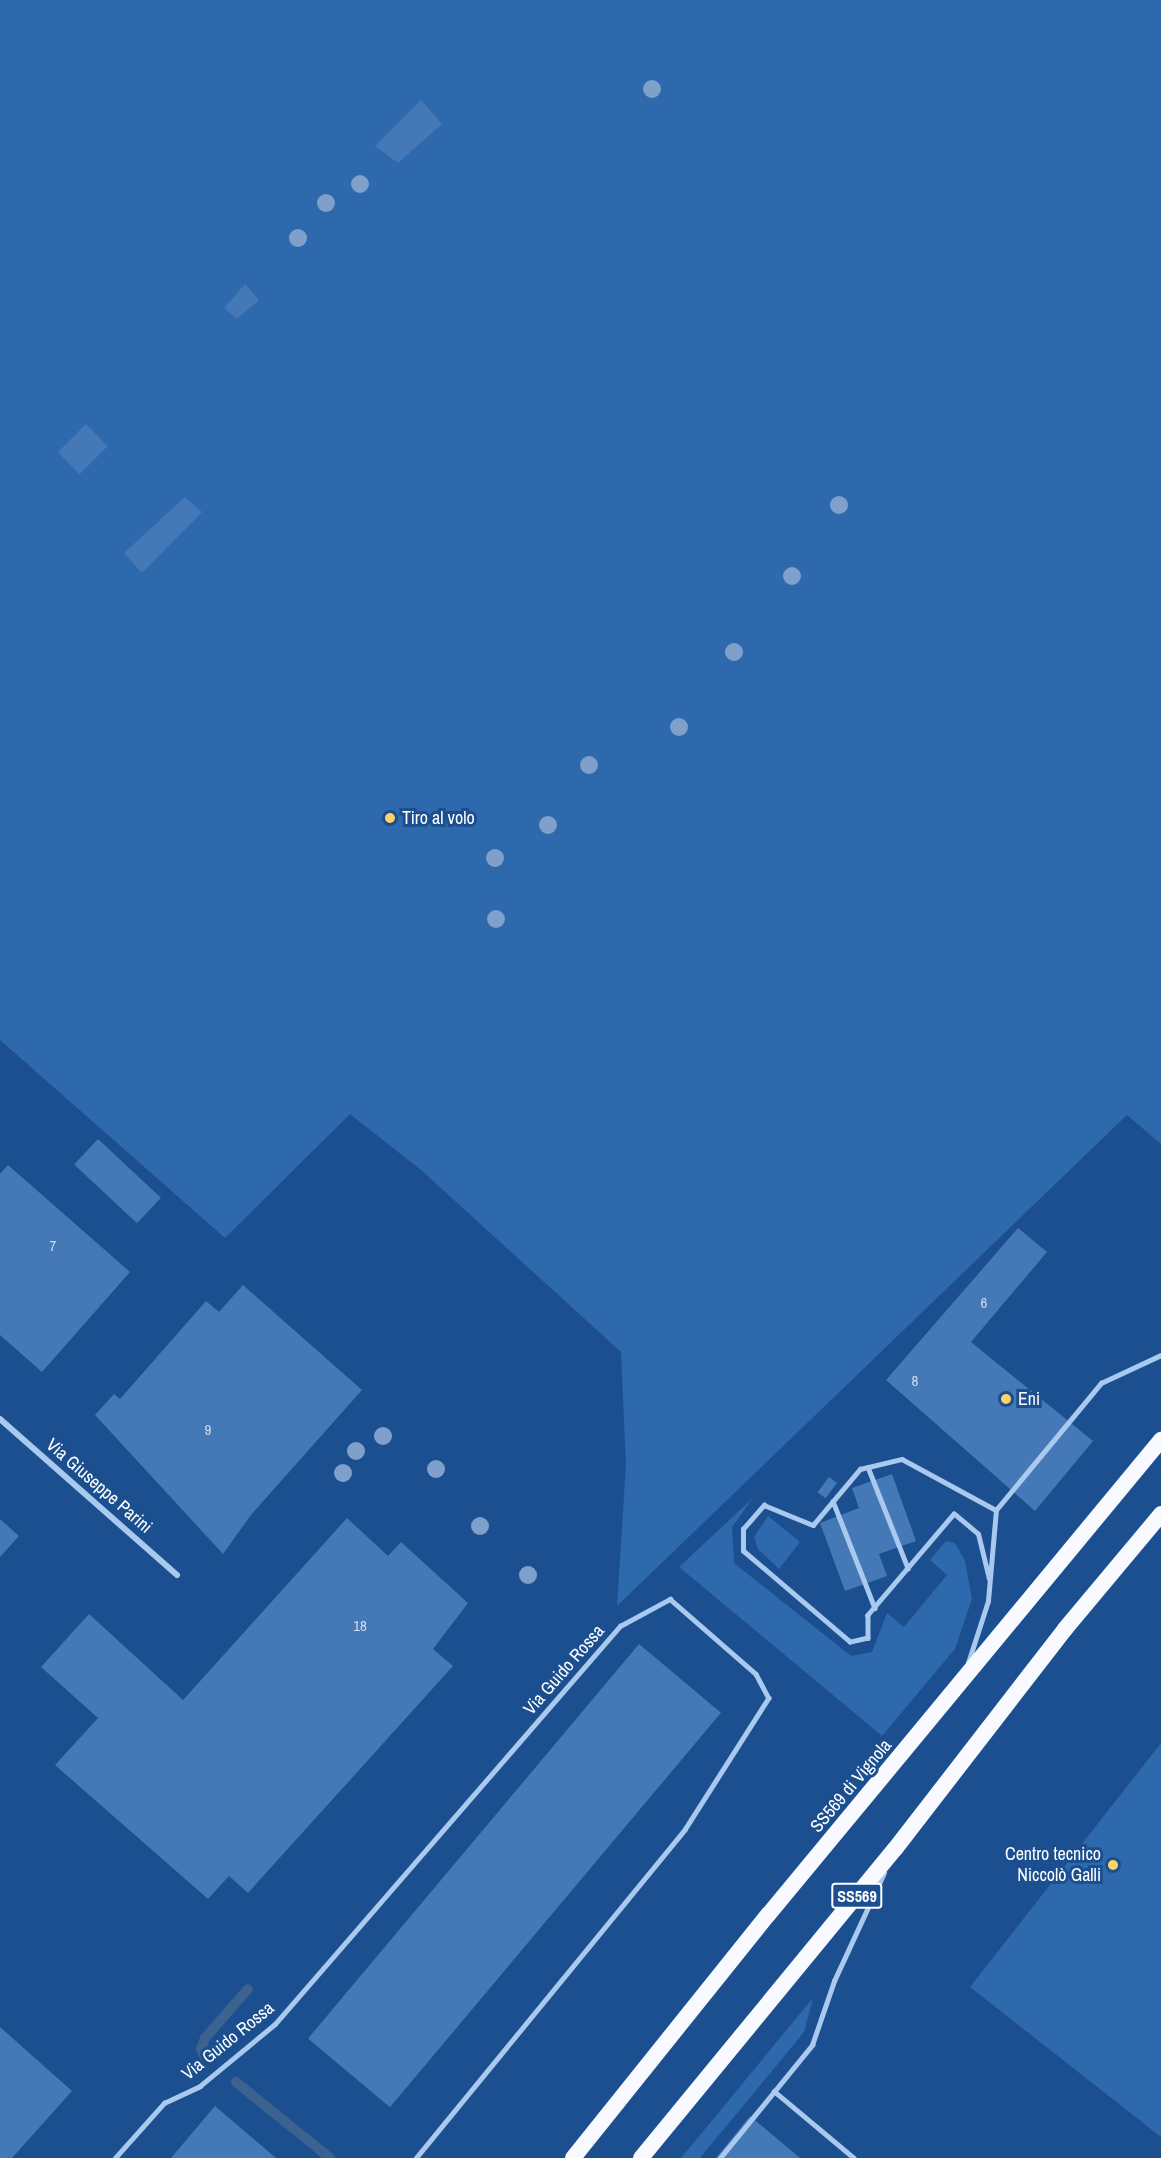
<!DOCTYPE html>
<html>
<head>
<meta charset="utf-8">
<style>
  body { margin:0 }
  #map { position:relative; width:1161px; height:2158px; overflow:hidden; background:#1b4f8f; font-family:"Archivo Narrow",sans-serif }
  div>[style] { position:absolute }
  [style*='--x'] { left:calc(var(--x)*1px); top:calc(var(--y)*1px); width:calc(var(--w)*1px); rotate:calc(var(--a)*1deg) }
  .green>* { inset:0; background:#2e69ad }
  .stream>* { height:10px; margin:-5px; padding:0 5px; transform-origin:5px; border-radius:5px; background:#3c6290 }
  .building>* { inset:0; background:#4478b7; transform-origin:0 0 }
  .service>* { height:4.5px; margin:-2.25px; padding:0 2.25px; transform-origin:2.25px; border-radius:2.25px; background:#a9c9ee }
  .minor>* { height:6px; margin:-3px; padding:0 3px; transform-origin:3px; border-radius:3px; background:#a9c9ee }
  .trunk>* { height:16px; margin:-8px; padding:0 8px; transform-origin:8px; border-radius:8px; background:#f8faff }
  .trees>* { width:18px; height:18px; margin:-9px; border-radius:50%; background:#7ea0ca }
  .dots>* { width:16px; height:16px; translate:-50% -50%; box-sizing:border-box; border:3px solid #1b4f8f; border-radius:50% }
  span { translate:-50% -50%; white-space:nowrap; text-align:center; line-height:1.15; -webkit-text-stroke:6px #1b4f8f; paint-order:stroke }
  .number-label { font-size:15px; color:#d0dded }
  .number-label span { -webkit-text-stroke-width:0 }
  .shield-label span { padding:2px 4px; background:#1b4f8f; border:2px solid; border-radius:4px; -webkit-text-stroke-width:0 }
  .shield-label { font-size:16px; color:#fff; font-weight:700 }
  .poi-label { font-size:18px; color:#fff }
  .left { translate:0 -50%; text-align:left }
  .right { translate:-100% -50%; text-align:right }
  .street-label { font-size:18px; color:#fff }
</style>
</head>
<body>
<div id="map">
  <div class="green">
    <i style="clip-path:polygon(0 0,1161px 0,1161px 1144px,1127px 1115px,617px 1606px,626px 1464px,621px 1352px,421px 1170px,350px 1114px,225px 1238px,0 1040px)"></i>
    <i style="clip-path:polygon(753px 1498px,732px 1527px,734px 1563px,851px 1656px,872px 1652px,887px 1613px,904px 1627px,947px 1575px,930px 1560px,946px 1541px,955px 1543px,965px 1561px,972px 1599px,955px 1649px,882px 1736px,679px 1567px)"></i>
    <i style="clip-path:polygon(768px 1516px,800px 1542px,779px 1569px,758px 1549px,754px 1537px)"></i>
    <i style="clip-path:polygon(1161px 1743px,1161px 2137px,970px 1987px)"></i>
    <i style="clip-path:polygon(813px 1998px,804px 2032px,700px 2158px,681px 2158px)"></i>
  </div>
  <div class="stream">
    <i style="--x:205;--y:2057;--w:9;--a:-117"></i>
    <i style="--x:201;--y:2049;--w:12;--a:-70"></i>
    <i style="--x:205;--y:2038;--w:65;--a:-48.7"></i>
    <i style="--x:236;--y:2082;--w:121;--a:39"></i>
  </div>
  <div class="building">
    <i style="clip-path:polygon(421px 100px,442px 124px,398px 163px,375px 146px)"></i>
    <i style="clip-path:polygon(245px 284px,259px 300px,237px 319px,224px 308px)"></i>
    <i style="left:86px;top:424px;width:31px;height:40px;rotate:45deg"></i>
    <i style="clip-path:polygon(185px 497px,202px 512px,142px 573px,124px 553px)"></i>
    <i style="left:98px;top:1139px;width:86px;height:35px;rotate:43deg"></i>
    <i style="clip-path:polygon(8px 1165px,130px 1272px,42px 1372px,0 1335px,0 1174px)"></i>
    <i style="clip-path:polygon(1018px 1228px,1047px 1252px,971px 1342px,1093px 1441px,1035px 1511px,886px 1380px)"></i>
    <i style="clip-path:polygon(243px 1285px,362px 1390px,251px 1515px,223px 1554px,95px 1415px,114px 1394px,120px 1399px,206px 1301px,219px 1312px)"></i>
    <i style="clip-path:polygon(892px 1474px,916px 1541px,879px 1554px,887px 1576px,845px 1591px,820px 1523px,859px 1508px,852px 1488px)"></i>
    <i style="left:829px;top:1477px;width:10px;height:19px;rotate:37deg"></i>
    <i style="clip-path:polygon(347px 1518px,388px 1556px,401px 1542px,468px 1603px,433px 1649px,453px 1666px,248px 1893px,229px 1876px,208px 1899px,55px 1765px,98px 1718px,41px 1667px,89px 1614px,183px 1700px)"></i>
    <i style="clip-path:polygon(0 1519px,19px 1536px,0 1557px)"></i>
    <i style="left:639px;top:1644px;width:107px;height:515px;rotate:40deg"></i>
    <i style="clip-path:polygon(0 2027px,72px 2091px,12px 2158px,0 2158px)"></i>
    <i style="clip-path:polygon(215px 2106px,276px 2158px,171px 2158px)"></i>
    <i style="clip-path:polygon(750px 2116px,800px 2158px,716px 2158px)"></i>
  </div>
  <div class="service">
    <i style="--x:868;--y:1467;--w:109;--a:68.4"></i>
    <i style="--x:833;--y:1501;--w:115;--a:68.6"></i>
    <i style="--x:989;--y:1579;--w:46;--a:-103.7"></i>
    <i style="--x:978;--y:1534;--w:31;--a:-140"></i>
    <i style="--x:954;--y:1514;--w:133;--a:130.4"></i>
    <i style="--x:868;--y:1615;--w:23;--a:90"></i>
    <i style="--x:868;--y:1638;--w:18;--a:167"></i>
    <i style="--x:850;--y:1642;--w:140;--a:-139.6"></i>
    <i style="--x:743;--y:1551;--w:22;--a:-90"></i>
    <i style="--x:743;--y:1529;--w:32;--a:-49"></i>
    <i style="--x:764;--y:1505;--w:53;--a:22.2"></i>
    <i style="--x:813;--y:1525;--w:73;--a:-50"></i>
    <i style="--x:860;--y:1469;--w:43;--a:-13.4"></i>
    <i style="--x:902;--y:1459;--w:107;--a:28.5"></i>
    <i style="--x:968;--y:1663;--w:65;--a:-72.1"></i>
    <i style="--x:988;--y:1601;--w:91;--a:-85"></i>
    <i style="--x:996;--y:1510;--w:165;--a:-50.4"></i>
    <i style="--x:1101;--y:1383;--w:66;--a:-25"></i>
    <i style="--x:774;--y:2091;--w:104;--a:39.9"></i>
    <i style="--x:115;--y:2158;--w:74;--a:-48.3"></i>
    <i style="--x:164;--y:2103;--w:40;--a:-25"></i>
    <i style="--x:200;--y:2086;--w:97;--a:-39.6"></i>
    <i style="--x:275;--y:2024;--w:527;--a:-49.08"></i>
    <i style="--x:620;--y:1626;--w:57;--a:-28.4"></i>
    <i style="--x:670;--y:1599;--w:114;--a:41.1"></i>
    <i style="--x:756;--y:1674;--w:27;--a:62"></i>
    <i style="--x:769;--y:1698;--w:156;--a:122.5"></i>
    <i style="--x:685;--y:1830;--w:424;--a:129.3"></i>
    <i style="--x:720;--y:2158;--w:146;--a:-50.8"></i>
    <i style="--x:812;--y:2045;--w:68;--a:-71"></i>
    <i style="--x:834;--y:1981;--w:119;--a:-65.2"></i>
  </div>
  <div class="minor">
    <i style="--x:0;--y:1419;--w:236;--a:41.4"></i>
  </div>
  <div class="trunk">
    <i style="--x:573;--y:2158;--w:312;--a:-51.3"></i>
    <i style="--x:768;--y:1915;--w:617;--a:-50.4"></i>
    <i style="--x:641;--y:2158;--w:400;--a:-50.6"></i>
    <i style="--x:895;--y:1849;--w:278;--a:-52.3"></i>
    <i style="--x:1065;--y:1629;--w:150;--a:-50.1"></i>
  </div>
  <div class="trees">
    <i style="left:652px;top:89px"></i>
    <i style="left:360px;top:184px"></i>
    <i style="left:326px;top:203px"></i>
    <i style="left:298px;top:238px"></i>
    <i style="left:839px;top:505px"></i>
    <i style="left:792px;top:576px"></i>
    <i style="left:734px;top:652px"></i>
    <i style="left:679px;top:727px"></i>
    <i style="left:589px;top:765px"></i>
    <i style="left:548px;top:825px"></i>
    <i style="left:495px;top:858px"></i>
    <i style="left:496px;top:919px"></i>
    <i style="left:383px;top:1436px"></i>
    <i style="left:356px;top:1451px"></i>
    <i style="left:436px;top:1469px"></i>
    <i style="left:343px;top:1473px"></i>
    <i style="left:480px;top:1526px"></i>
    <i style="left:528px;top:1575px"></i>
  </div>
  <div class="dots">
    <i style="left:390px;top:818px;background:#ffd166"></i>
    <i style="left:1006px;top:1399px;background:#ffd166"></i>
    <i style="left:1113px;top:1865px;background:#ffd166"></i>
  </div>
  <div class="number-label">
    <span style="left:53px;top:1246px">7</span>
    <span style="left:984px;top:1303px">6</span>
    <span style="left:915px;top:1381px">8</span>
    <span style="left:208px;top:1430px">9</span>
    <span style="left:360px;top:1626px">18</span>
  </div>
  <div class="shield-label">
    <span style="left:857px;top:1896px">SS569</span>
  </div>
  <div class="poi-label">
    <span class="left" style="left:402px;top:818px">Tiro al volo</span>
    <span class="left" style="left:1018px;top:1399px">Eni</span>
    <span class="right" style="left:1101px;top:1865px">Centro tecnico<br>Niccolò Galli</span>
  </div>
  <div class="street-label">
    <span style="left:99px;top:1486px;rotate:41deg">Via Giuseppe Parini</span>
    <span style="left:564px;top:1670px;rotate:-49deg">Via Guido Rossa</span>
    <span style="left:851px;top:1786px;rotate:-50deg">SS569 di Vignola</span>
    <span style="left:228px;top:2041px;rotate:-39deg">Via Guido Rossa</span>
  </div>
</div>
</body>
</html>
